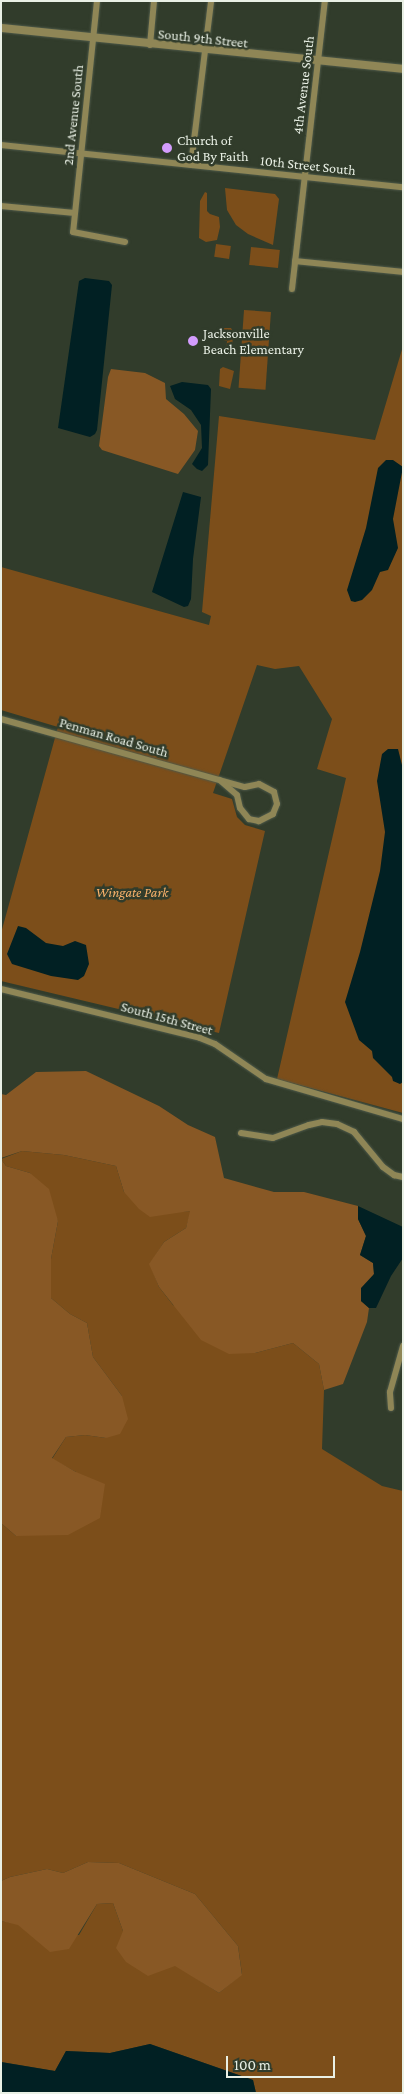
<!DOCTYPE html>
<html>
<head>
<meta charset="utf-8">
<style>
  body { margin:0 }
  #map { position:relative; width:404px; height:2094px; overflow:hidden; background:#313c2b; font-family:"Crimson Pro",serif }
  div>[style] { position:absolute }
  [style*='--x'] { left:calc(var(--x)*1px); top:calc(var(--y)*1px); width:calc(var(--w)*1px); rotate:calc(var(--a)*1deg) }
  .green>* { inset:0; background:#7c4e1a; transform-origin:0 0 }
  .forest>* { inset:0; background:#885825 }
  .water>* { inset:0; background:#012023 }
  .roads { filter:drop-shadow(0 0 1px #4e5949) drop-shadow(0 0 1px #4e5949) }
  .minor>* { height:6px; margin:-3px; padding:0 3px; transform-origin:3px; border-radius:3px; background:#8f8656 }
  .tertiary>* { height:8px; margin:-4px; padding:0 4px; transform-origin:4px; border-radius:4px; background:#8f8656 }
  .dots>* { width:14px; height:14px; translate:-50% -50%; box-sizing:border-box; border:2px solid #313c2b; border-radius:50% }
  span { translate:-50% -50%; white-space:nowrap; text-align:center; line-height:1.15; -webkit-text-stroke:5px #313c2b; paint-order:stroke }
  .street-label { font-size:14px; color:#e9f0e5 }
  .poi-label { font-size:14px; color:#e9f0e5 }
  .left { translate:0 -50%; text-align:left }
  .park-label { font-size:14px; color:#fab26b; font-style:italic }
  .frame { position:absolute; inset:0; border:2px solid #e9f0e5; pointer-events:none }
  .scale { position:absolute; left:226px; top:2056px; width:109px; height:22px; box-sizing:border-box; border:2px solid #e9f0e5; border-top:0; padding-left:6px; font-size:15px; line-height:18px; white-space:nowrap; color:#e9f0e5; -webkit-text-stroke:4px #313c2b; paint-order:stroke }
</style>
</head>
<body>
<div id="map">
  <div class="green">
    <i style="clip-path:polygon(225px 188px,275px 194px,279px 199px,273px 245px,248px 234px,236px 225px,227px 210px)"></i>
    <i style="clip-path:polygon(205px 192px,207px 193px,207px 211px,210px 214px,219px 217px,220px 227px,217px 240px,206px 242px,199px 238px,200px 201px)"></i>
    <i style="left:216px;top:244px;width:15px;height:13px;rotate:8deg"></i>
    <i style="left:251px;top:247px;width:29px;height:18px;rotate:6deg"></i>
    <i style="left:244px;top:310px;width:27px;height:78px;rotate:4deg"></i>
    <i style="clip-path:polygon(220px 328px,231px 328px,233px 332px,232px 351px,226px 351px,227px 341px,219px 339px)"></i>
    <i style="clip-path:polygon(403px 346px,403px 1113px,277px 1079px,346px 778px,317px 769px,332px 719px,299px 666px,275px 669px,257px 665px,213px 793px,232px 799px,237px 817px,245px 825px,265px 831px,219px 1033px,1px 981px,1px 933px,58px 727px,1px 710px,1px 567px,209px 625px,211px 616px,202px 612px,219px 416px,375px 440px)"></i>
    <i style="clip-path:polygon(223px 367px,234px 371px,230px 389px,219px 386px,220px 369px)"></i>
    <i style="clip-path:polygon(22px 1151px,64px 1155px,116px 1166px,124px 1192px,173px 1212px,191px 1211px,186px 1228px,164px 1242px,150px 1264px,159px 1287px,173px 1305px,255px 1353px,293px 1343px,319px 1364px,324px 1390px,322px 1449px,382px 1486px,403px 1491px,403px 2093px,256px 2093px,253px 2080px,150px 2044px,110px 2053px,66px 2051px,55px 2071px,1px 2062px,1px 1921px,18px 1924px,34px 1937px,79px 1935px,97px 1904px,113px 1903px,123px 1931px,219px 1993px,242px 1974px,238px 1946px,195px 1894px,119px 1863px,88px 1862px,63px 1873px,47px 1869px,10px 1877px,1px 1881px,1px 1523px,16px 1536px,76px 1472px,52px 1459px,66px 1437px,85px 1435px,106px 1438px,122px 1396px,93px 1357px,87px 1323px,70px 1314px,51px 1298px,51px 1259px,58px 1221px,30px 1173px,6px 1166px,1px 1159px)"></i>
  </div>
  <div class="forest">
    <i style="clip-path:polygon(111px 369px,145px 373px,165px 383px,166px 399px,184px 414px,198px 431px,195px 450px,178px 474px,102px 450px,99px 446px,108px 377px)"></i>
    <i style="clip-path:polygon(86px 1071px,159px 1106px,188px 1125px,215px 1137px,224px 1178px,274px 1192px,304px 1192px,358px 1206px,358px 1219px,366px 1236px,360px 1255px,373px 1263px,374px 1274px,361px 1301px,369px 1308px,367px 1322px,343px 1384px,324px 1390px,319px 1364px,293px 1343px,255px 1353px,229px 1354px,201px 1340px,159px 1287px,149px 1264px,164px 1242px,186px 1228px,190px 1211px,150px 1217px,139px 1209px,124px 1192px,116px 1166px,64px 1155px,22px 1151px,1px 1158px,1px 1094px,6px 1095px,36px 1072px)"></i>
    <i style="clip-path:polygon(1px 1159px,6px 1166px,30px 1173px,49px 1189px,58px 1221px,51px 1259px,51px 1298px,70px 1314px,87px 1323px,93px 1357px,122px 1396px,128px 1419px,120px 1434px,106px 1438px,85px 1435px,66px 1437px,52px 1458px,76px 1472px,105px 1484px,100px 1518px,68px 1535px,16px 1536px,1px 1523px)"></i>
    <i style="clip-path:polygon(88px 1862px,119px 1863px,195px 1894px,238px 1946px,242px 1975px,219px 1993px,175px 1966px,148px 1976px,126px 1962px,116px 1948px,123px 1931px,113px 1903px,97px 1904px,69px 1949px,50px 1952px,18px 1925px,1px 1921px,1px 1881px,10px 1877px,47px 1869px,63px 1873px)"></i>
  </div>
  <div class="water">
    <i style="clip-path:polygon(85px 278px,109px 281px,112px 285px,97px 430px,95px 434px,90px 437px,58px 428px,79px 281px)"></i>
    <i style="clip-path:polygon(182px 382px,208px 385px,211px 389px,208px 465px,202px 471px,197px 469px,192px 464px,202px 448px,201px 425px,191px 410px,175px 399px,170px 386px)"></i>
    <i style="clip-path:polygon(386px 460px,393px 460px,403px 467px,393px 519px,398px 548px,388px 570px,380px 572px,372px 590px,362px 600px,355px 602px,351px 601px,347px 590px,366px 528px,378px 468px)"></i>
    <i style="clip-path:polygon(183px 492px,201px 497px,193px 559px,191px 599px,188px 606px,184px 607px,152px 592px)"></i>
    <i style="clip-path:polygon(388px 749px,398px 749px,403px 769px,403px 1082px,400px 1084px,393px 1081px,392px 1077px,373px 1058px,372px 1051px,359px 1040px,345px 1002px,360px 952px,380px 871px,385px 832px,377px 781px,382px 754px)"></i>
    <i style="clip-path:polygon(18px 926px,26px 928px,46px 943px,63px 946px,75px 941px,86px 945px,89px 964px,84px 976px,78px 980px,51px 976px,12px 964px,7px 954px)"></i>
    <i style="clip-path:polygon(358px 1206px,403px 1227px,403px 1258px,391px 1276px,376px 1308px,369px 1308px,361px 1301px,361px 1288px,374px 1274px,373px 1263px,360px 1255px,366px 1236px,358px 1219px)"></i>
    <i style="clip-path:polygon(150px 2044px,253px 2080px,256px 2093px,1px 2093px,1px 2062px,55px 2071px,66px 2051px,110px 2053px)"></i>
  </div>
  <div class="roads">
    <div class="minor">
      <i style="--x:97;--y:1;--w:232;--a:95.9"></i>
      <i style="--x:73;--y:232;--w:53;--a:10.9"></i>
      <i style="--x:150;--y:45;--w:44;--a:-84.8"></i>
      <i style="--x:1;--y:145;--w:404;--a:6"></i>
      <i style="--x:191;--y:165;--w:165;--a:-83"></i>
      <i style="--x:1;--y:206;--w:74;--a:5.4"></i>
      <i style="--x:295;--y:261;--w:109;--a:5.8"></i>
      <i style="--x:292;--y:289;--w:290;--a:-83.5"></i>
      <i style="--x:1;--y:719;--w:253;--a:15.6"></i>
      <i style="--x:245;--y:787;--w:14;--a:-12"></i>
      <i style="--x:259;--y:784;--w:17;--a:28"></i>
      <i style="--x:274;--y:792;--w:12;--a:76"></i>
      <i style="--x:277;--y:804;--w:11;--a:112"></i>
      <i style="--x:273;--y:814;--w:16;--a:153"></i>
      <i style="--x:259;--y:821;--w:10;--a:-169"></i>
      <i style="--x:249;--y:819;--w:14;--a:-129"></i>
      <i style="--x:240;--y:808;--w:13;--a:-103"></i>
      <i style="--x:237;--y:795;--w:23;--a:-139"></i>
      <i style="--x:1;--y:989;--w:205;--a:13.8"></i>
      <i style="--x:200;--y:1038;--w:16;--a:22"></i>
      <i style="--x:215;--y:1044;--w:62;--a:34.5"></i>
      <i style="--x:266;--y:1079;--w:143;--a:16.3"></i>
      <i style="--x:241;--y:1133;--w:32;--a:9"></i>
      <i style="--x:273;--y:1138;--w:38;--a:-20"></i>
      <i style="--x:309;--y:1125;--w:13;--a:-13"></i>
      <i style="--x:322;--y:1122;--w:15;--a:8"></i>
      <i style="--x:337;--y:1124;--w:19;--a:25"></i>
      <i style="--x:354;--y:1132;--w:45;--a:50.4"></i>
      <i style="--x:383;--y:1167;--w:14;--a:36"></i>
      <i style="--x:394;--y:1175;--w:9;--a:13"></i>
      <i style="--x:391;--y:1408;--w:16;--a:-94"></i>
      <i style="--x:390;--y:1392;--w:48;--a:-74.2"></i>
    </div>
    <div class="tertiary">
      <i style="--x:1;--y:28;--w:404;--a:5.8"></i>
    </div>
  </div>
  <div class="dots">
    <i style="left:167px;top:148px;background:#d39cfd"></i>
    <i style="left:193px;top:341px;background:#d39cfd"></i>
  </div>
  <div class="street-label">
    <span style="left:203px;top:38px;rotate:6deg">South 9th Street</span>
    <span style="left:303px;top:85px;rotate:-83deg">4th Avenue South</span>
    <span style="left:73px;top:115px;rotate:-84deg">2nd Avenue South</span>
    <span style="left:308px;top:165px;rotate:6deg">10th Street South</span>
    <span style="left:114px;top:737px;rotate:16deg">Penman Road South</span>
    <span style="left:167px;top:1018px;rotate:15deg">South 15th Street</span>
  </div>
  <div class="poi-label">
    <span class="left" style="left:177px;top:148px">Church of<br>God By Faith</span>
    <span class="left" style="left:203px;top:341px">Jacksonville<br>Beach Elementary</span>
  </div>
  <div class="park-label">
    <span style="left:132px;top:892px">Wingate Park</span>
  </div>
  <div class="frame"></div>
  <div class="scale">100 m</div>
</div>
</body>
</html>
